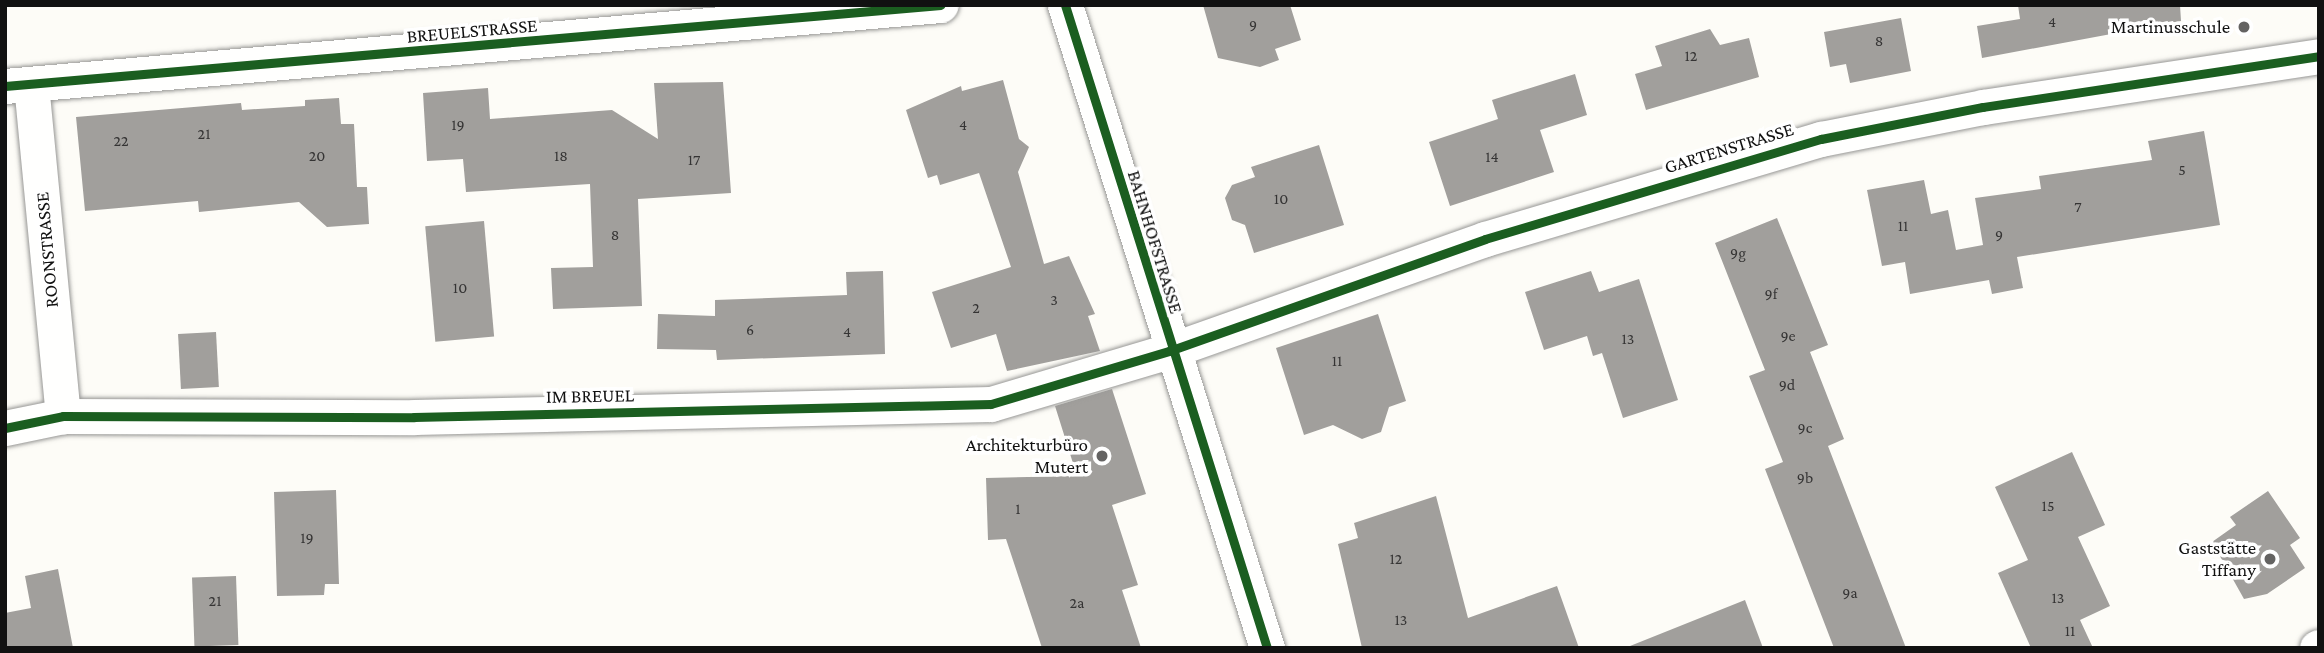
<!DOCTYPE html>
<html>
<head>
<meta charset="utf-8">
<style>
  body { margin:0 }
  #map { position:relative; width:2324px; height:653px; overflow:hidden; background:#fdfcf7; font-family:"Crimson Pro",serif }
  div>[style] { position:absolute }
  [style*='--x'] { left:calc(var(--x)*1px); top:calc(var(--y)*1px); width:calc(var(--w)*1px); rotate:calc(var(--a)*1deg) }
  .building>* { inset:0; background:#a19f9c; transform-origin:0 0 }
  .roads { filter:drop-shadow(0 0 2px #979795) drop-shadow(0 0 2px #979795) }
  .street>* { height:35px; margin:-17.5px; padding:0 17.5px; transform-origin:17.5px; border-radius:17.5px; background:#fffffe }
  .cycleway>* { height:9px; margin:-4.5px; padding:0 4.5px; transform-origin:4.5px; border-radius:4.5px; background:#1b5e20 }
  .dots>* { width:19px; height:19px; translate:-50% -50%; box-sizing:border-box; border:4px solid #fff; border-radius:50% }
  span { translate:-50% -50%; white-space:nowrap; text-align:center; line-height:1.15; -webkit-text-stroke:7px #fff; paint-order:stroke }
  .number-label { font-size:16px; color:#353434 }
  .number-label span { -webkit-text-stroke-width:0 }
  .poi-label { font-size:19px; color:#111 }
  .right { translate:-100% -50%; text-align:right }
  .street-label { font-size:19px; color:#111 }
  .frame { position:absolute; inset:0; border:7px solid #111; pointer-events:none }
</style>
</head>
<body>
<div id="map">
  <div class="building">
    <i style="clip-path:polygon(1203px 5px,1290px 5px,1301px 40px,1275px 49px,1279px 60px,1260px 67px,1218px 58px)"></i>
    <i style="clip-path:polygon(2018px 5px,2180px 5px,2181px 21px,1982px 58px,1977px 26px,2020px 19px)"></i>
    <i style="clip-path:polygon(1901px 18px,1911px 71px,1850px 83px,1846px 64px,1830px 67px,1824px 32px)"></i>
    <i style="clip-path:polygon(1710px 29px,1720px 45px,1749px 38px,1759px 77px,1646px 110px,1635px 74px,1662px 66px,1655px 46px)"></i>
    <i style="clip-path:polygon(1575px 74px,1587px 115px,1540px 130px,1554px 172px,1450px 206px,1429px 142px,1498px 119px,1492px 100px)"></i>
    <i style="clip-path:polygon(1003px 80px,1019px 139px,1029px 147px,1018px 172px,1044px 264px,1069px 256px,1095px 314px,1088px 316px,1100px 351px,1007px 371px,996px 334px,951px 348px,932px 292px,1011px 267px,979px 173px,940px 185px,937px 175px,928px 178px,906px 110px,961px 86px,962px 91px)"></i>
    <i style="clip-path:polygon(723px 82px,731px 193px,638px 199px,642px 306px,553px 309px,551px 268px,593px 267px,590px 184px,466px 192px,463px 159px,427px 161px,423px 93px,488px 88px,490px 119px,612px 110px,658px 139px,654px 83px)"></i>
    <i style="clip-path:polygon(339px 98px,341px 124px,354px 124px,357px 187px,367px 187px,369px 224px,327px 227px,299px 202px,199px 212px,198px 201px,85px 211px,76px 117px,241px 103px,242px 110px,305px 106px,305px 100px)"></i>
    <i style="clip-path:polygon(2204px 131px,2220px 225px,2017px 257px,2023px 288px,1992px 294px,1989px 280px,1910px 294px,1905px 262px,1882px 266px,1867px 190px,1924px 180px,1931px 214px,1948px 210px,1956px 250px,1983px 245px,1975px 198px,2041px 189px,2039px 176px,2152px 160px,2148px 141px)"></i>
    <i style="clip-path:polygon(1319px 145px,1344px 225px,1254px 253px,1245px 225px,1232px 220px,1225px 198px,1232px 185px,1255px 177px,1251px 167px)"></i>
    <i style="clip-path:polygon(1777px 218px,1828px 345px,1810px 352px,1844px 439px,1828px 446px,1906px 648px,1834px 648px,1765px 469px,1783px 462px,1749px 376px,1765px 370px,1715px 243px)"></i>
    <i style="left:484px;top:221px;width:116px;height:59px;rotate:85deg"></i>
    <i style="clip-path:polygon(883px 271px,885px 354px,717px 360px,716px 350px,657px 349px,658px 314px,715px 316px,715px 300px,847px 295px,846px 272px)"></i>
    <i style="clip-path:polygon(1591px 271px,1599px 292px,1639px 279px,1678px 400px,1623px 418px,1602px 353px,1593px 356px,1587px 336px,1544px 350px,1525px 292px)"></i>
    <i style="clip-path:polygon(1378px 314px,1406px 401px,1389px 407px,1381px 432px,1362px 439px,1333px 425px,1304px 435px,1276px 348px)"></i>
    <i style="left:216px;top:332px;width:55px;height:38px;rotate:87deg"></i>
    <i style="clip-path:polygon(1112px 389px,1146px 494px,1112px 505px,1138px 585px,1122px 590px,1141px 648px,1042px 648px,1006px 539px,988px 540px,986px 478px,1077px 476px,1055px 406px)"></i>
    <i style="clip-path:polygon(2072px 452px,2105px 525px,2078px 537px,2110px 606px,2080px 620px,2093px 648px,2031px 648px,1998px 573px,2028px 560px,1995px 487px)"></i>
    <i style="clip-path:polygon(336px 490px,339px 584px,325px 584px,324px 595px,277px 596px,274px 492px)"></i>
    <i style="clip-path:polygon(2268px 491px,2300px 538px,2290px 545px,2305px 568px,2267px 594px,2244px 599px,2212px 542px,2236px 525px,2230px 517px)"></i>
    <i style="clip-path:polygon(1436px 496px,1468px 618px,1557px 586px,1579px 648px,1362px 648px,1338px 544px,1358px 538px,1354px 523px)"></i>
    <i style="clip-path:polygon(58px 569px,73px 648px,5px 648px,5px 613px,31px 608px,25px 576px)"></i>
    <i style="left:236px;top:576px;width:69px;height:44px;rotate:88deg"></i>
    <i style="clip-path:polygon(1745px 600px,1763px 648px,1631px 648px,1630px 646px)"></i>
  </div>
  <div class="roads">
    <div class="street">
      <i style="--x:1065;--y:5;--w:674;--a:72.56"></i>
      <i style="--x:31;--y:84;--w:334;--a:84.5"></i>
      <i style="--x:5;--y:86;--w:939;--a:-4.95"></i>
      <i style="--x:5;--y:428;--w:59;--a:-11.7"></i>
      <i style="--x:63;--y:416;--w:351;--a:0.2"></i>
      <i style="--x:414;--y:417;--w:577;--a:-1.29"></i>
      <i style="--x:991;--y:404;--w:186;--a:-16.6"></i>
      <i style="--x:1169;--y:351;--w:335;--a:-19.5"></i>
      <i style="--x:1485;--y:239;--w:351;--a:-16.6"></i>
      <i style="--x:1821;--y:139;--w:165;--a:-11.2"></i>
      <i style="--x:1983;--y:107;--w:340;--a:-8.6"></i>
      <i style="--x:2317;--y:648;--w:2;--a:-27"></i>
    </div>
  </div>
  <div class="cycleway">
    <i style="--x:1065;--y:5;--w:674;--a:72.56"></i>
    <i style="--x:5;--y:86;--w:939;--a:-4.95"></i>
    <i style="--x:5;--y:428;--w:59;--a:-11.7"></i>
    <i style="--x:63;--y:416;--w:351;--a:0.2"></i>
    <i style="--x:414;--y:417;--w:577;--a:-1.29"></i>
    <i style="--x:991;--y:404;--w:186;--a:-16.6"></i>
    <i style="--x:1169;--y:351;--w:335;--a:-19.5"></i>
    <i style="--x:1485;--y:239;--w:351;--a:-16.6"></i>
    <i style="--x:1821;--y:139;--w:165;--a:-11.2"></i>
    <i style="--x:1983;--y:107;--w:340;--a:-8.6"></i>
  </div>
  <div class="dots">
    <i style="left:2244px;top:27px;background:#646362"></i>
    <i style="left:1102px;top:456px;background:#646362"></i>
    <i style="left:2270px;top:559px;background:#646362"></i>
  </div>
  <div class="number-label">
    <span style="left:2052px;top:22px">4</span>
    <span style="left:1253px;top:25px">9</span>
    <span style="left:1879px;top:41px">8</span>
    <span style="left:1691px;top:56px">12</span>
    <span style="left:458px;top:125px">19</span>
    <span style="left:963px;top:125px">4</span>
    <span style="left:204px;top:134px">21</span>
    <span style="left:121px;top:141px">22</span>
    <span style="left:317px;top:156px">20</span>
    <span style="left:561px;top:156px">18</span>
    <span style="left:1492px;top:157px">14</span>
    <span style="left:694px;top:160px">17</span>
    <span style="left:2182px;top:170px">5</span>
    <span style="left:1281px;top:199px">10</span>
    <span style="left:2078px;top:207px">7</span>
    <span style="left:1903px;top:226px">11</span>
    <span style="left:615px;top:235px">8</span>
    <span style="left:1999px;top:235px">9</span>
    <span style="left:1738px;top:253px">9g</span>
    <span style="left:460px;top:288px">10</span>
    <span style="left:1771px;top:294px">9f</span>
    <span style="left:1054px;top:300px">3</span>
    <span style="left:976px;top:308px">2</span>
    <span style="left:750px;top:330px">6</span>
    <span style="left:847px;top:332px">4</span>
    <span style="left:1788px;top:336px">9e</span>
    <span style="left:1628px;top:339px">13</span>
    <span style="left:1337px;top:361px">11</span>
    <span style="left:1787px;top:385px">9d</span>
    <span style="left:1805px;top:428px">9c</span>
    <span style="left:1805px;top:478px">9b</span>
    <span style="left:2048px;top:506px">15</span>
    <span style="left:1018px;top:509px">1</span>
    <span style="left:307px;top:538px">19</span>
    <span style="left:1396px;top:559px">12</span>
    <span style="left:1850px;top:593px">9a</span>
    <span style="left:2058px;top:598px">13</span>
    <span style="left:215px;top:601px">21</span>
    <span style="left:1077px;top:603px">2a</span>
    <span style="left:1401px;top:620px">13</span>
    <span style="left:2070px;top:631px">11</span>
  </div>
  <div class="poi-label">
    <span class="right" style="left:2230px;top:27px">Martinusschule</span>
    <span class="right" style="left:1088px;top:456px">Architekturbüro<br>Mutert</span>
    <span class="right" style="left:2256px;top:559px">Gaststätte<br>Tiffany</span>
  </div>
  <div class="street-label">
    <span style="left:472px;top:31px;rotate:-5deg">BREUELSTRASSE</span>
    <span style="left:1729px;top:148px;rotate:-17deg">GARTENSTRASSE</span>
    <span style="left:1155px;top:242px;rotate:73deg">BAHNHOFSTRASSE</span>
    <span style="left:47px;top:250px;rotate:-95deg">ROONSTRASSE</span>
    <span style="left:590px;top:396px;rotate:-1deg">IM BREUEL</span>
  </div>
  <div class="frame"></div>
</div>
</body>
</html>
